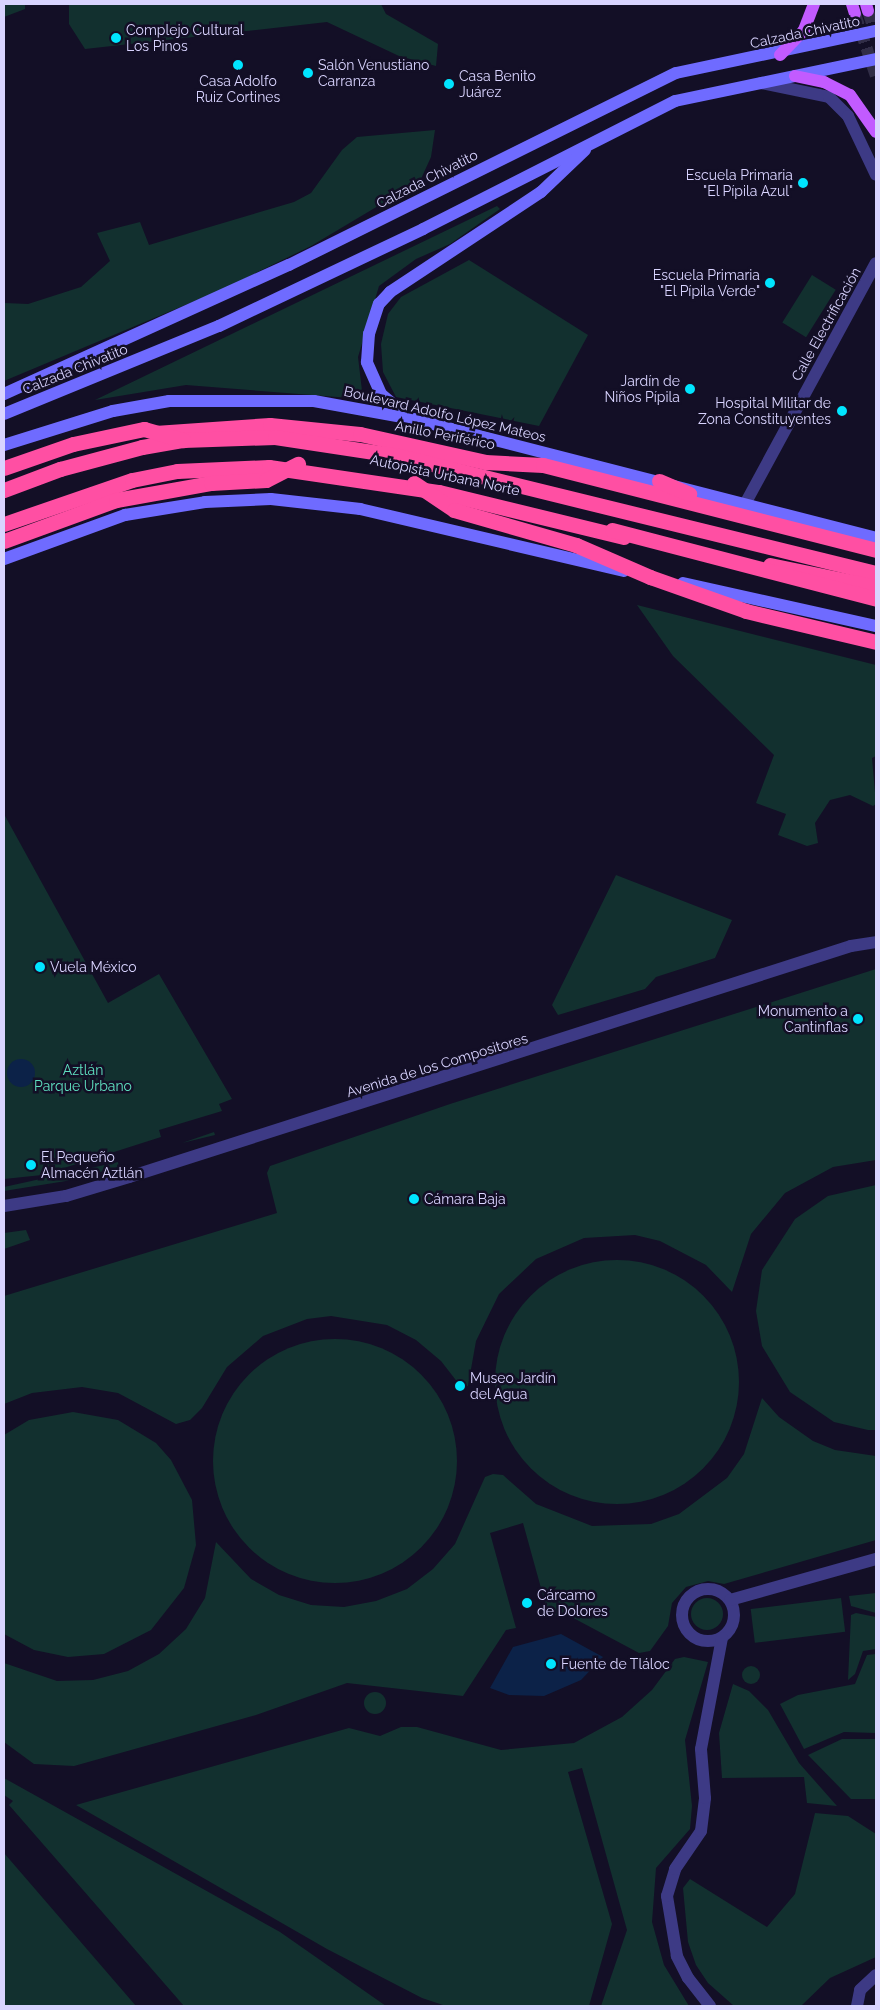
<!DOCTYPE html>
<html>
<head>
<meta charset="utf-8">
<style>
  body { margin:0 }
  #map { position:relative; width:880px; height:2010px; overflow:hidden; background:#130f26; font-family:Raleway,sans-serif }
  div>[style] { position:absolute }
  [style*='--x'] { left:calc(var(--x)*1px); top:calc(var(--y)*1px); width:calc(var(--w)*1px); rotate:calc(var(--a)*1deg) }
  .green>* { inset:0; background:#12302f; transform-origin:0 0 }
  .round { border-radius:50% }
  .water>* { inset:0; background:#0c2248 }
  .primary-tunnel>* { height:12px; margin-top:-6px; transform-origin:0; background:repeating-linear-gradient(90deg,#312d47 0 12px,transparent 0 18px) }
  .minor>* { height:12px; margin:-6px; padding:0 6px; transform-origin:6px; border-radius:6px; background:#3d3a85 }
  .minor>.ring { margin:-6px; padding:0; box-sizing:content-box; background:none; border:12px solid #3d3a85; border-radius:50% }
  .tertiary>* { height:12px; margin:-6px; padding:0 6px; transform-origin:6px; border-radius:6px; background:#3d3a85 }
  .secondary>* { height:12px; margin:-6px; padding:0 6px; transform-origin:6px; border-radius:6px; background:#6f6bff }
  .primary>* { height:12px; margin:-6px; padding:0 6px; transform-origin:6px; border-radius:6px; background:#c25bff }
  .motorway>* { height:15px; margin:-7.5px; padding:0 7.5px; transform-origin:7.5px; border-radius:7.5px; background:#ff4fa3 }
  .motorway-bridge>* { height:15px; margin:-7.5px; padding:0 7.5px; transform-origin:7.5px; border-radius:7.5px; background:#ff4fa3 }
  .dots>* { width:14px; height:14px; translate:-50% -50%; box-sizing:border-box; border:2px solid #130f26; border-radius:50% }
  span { translate:-50% -50%; white-space:nowrap; text-align:center; line-height:1.15; -webkit-text-stroke:5px #130f26; paint-order:stroke }
  .poi-label { font-size:14px; color:#d9d4ff }
  .left { translate:0 -50%; text-align:left }
  .right { translate:-100% -50%; text-align:right }
  .street-label { font-size:14px; color:#d9d4ff }
  .park-label { font-size:14px; color:#5fe0c0 }
  .frame { position:absolute; inset:0; border:5px solid #d9d4ff; pointer-events:none }
</style>
</head>
<body>
<div id="map">
  <div class="green">
    <i style="clip-path:polygon(4px 4px,25px 4px,25px 9px,4px 17px)"></i>
    <i style="clip-path:polygon(69px 4px,381px 4px,386px 14px,438px 44px,436px 66px,399px 56px,327px 22px,85px 49px,69px 24px)"></i>
    <i style="clip-path:polygon(435px 130px,431px 157px,420px 181px,311px 246px,221px 290px,4px 381px,4px 303px,28px 304px,81px 287px,110px 261px,97px 233px,140px 222px,149px 245px,294px 202px,311px 193px,342px 150px,357px 137px)"></i>
    <i style="clip-path:polygon(497px 206px,500px 209px,450px 244px,416px 259px,379px 286px,358px 357px,363px 399px,186px 385px,95px 400px)"></i>
    <i style="clip-path:polygon(469px 260px,588px 335px,539px 426px,396px 397px,383px 372px,381px 344px,388px 314px,401px 297px)"></i>
    <i style="left:812px;top:275px;width:28px;height:56px;rotate:32deg"></i>
    <i style="clip-path:polygon(637px 605px,876px 665px,876px 756px,872px 758px,876px 804px,873px 806px,850px 795px,830px 800px,815px 823px,818px 843px,807px 846px,778px 835px,786px 814px,756px 803px,774px 755px,673px 656px)"></i>
    <i style="clip-path:polygon(4px 814px,108px 1003px,159px 974px,232px 1099px,219px 1104px,222px 1111px,159px 1130px,161px 1137px,42px 1175px,4px 1179px)"></i>
    <i style="clip-path:polygon(616px 875px,732px 920px,715px 958px,656px 977px,645px 989px,558px 1015px,552px 1005px)"></i>
    <i style="clip-path:polygon(876px 969px,876px 1160px,833px 1167px,785px 1193px,751px 1234px,732px 1292px,706px 1265px,660px 1241px,635px 1235px,584px 1238px,536px 1259px,499px 1294px,476px 1341px,468px 1386px,462px 1388px,441px 1361px,416px 1340px,387px 1325px,331px 1316px,307px 1319px,263px 1336px,227px 1367px,202px 1408px,190px 1420px,176px 1424px,118px 1393px,82px 1387px,32px 1393px,4px 1404px,4px 1296px,277px 1213px,267px 1173px,270px 1166px,450px 1104px)"></i>
    <i style="clip-path:polygon(214px 1132px,215px 1135px,182px 1143px)"></i>
    <i style="clip-path:polygon(118px 1162px,119px 1167px,66px 1181px,4px 1191px,4px 1187px)"></i>
    <i style="clip-path:polygon(876px 1185px,876px 1430px,868px 1430px,834px 1422px,790px 1392px,762px 1346px,756px 1311px,762px 1270px,795px 1219px,828px 1196px)"></i>
    <i style="clip-path:polygon(26px 1230px,30px 1240px,4px 1249px,4px 1233px)"></i>
    <i class="round" style="left:495px;top:1260px;width:244px;height:244px"></i>
    <i class="round" style="left:213px;top:1339px;width:244px;height:244px"></i>
    <i style="clip-path:polygon(762px 1398px,779px 1417px,813px 1441px,835px 1450px,876px 1456px,876px 1540px,724px 1584px,708px 1581px,686px 1587px,672px 1603px,668px 1626px,650px 1651px,639px 1653px,564px 1613px,549px 1617px,523px 1523px,490px 1533px,516px 1628px,506px 1630px,463px 1696px,347px 1683px,256px 1715px,74px 1766px,34px 1764px,4px 1742px,4px 1663px,57px 1681px,93px 1680px,128px 1671px,159px 1654px,186px 1629px,205px 1598px,216px 1542px,251px 1579px,279px 1595px,311px 1605px,344px 1607px,376px 1601px,407px 1589px,433px 1569px,455px 1544px,485px 1477px,493px 1474px,503px 1475px,536px 1504px,592px 1526px,651px 1524px,679px 1514px,727px 1478px,744px 1454px)"></i>
    <i style="clip-path:polygon(73px 1412px,118px 1420px,156px 1443px,171px 1460px,192px 1500px,196px 1545px,184px 1588px,151px 1630px,104px 1654px,68px 1657px,34px 1650px,4px 1634px,4px 1435px,29px 1420px)"></i>
    <i style="clip-path:polygon(876px 1593px,876px 1613px,851px 1606px,849px 1596px)"></i>
    <i class="round" style="left:691px;top:1598px;width:32px;height:32px"></i>
    <i style="left:841px;top:1598px;width:34px;height:91px;rotate:83deg"></i>
    <i style="clip-path:polygon(856px 1613px,876px 1617px,876px 1649px,863px 1651px,855px 1674px,848px 1680px,851px 1615px)"></i>
    <i style="clip-path:polygon(876px 1654px,876px 1733px,844px 1732px,804px 1749px,780px 1704px,798px 1695px,855px 1684px,867px 1655px)"></i>
    <i style="clip-path:polygon(684px 1657px,708px 1662px,685px 1740px,692px 1806px,690px 1829px,656px 1868px,652px 1922px,664px 1965px,689px 2006px,601px 2006px,627px 1930px,582px 1768px,568px 1772px,612px 1924px,589px 2006px,446px 2006px,422px 1998px,327px 1949px,76px 1805px,349px 1728px,380px 1736px,401px 1727px,417px 1727px,501px 1750px,574px 1743px,622px 1717px,652px 1690px,675px 1659px)"></i>
    <i class="round" style="left:742px;top:1666px;width:18px;height:18px"></i>
    <i style="clip-path:polygon(733px 1684px,749px 1691px,768px 1710px,799px 1763px,837px 1806px,807px 1803px,804px 1777px,722px 1778px,719px 1733px)"></i>
    <i class="round" style="left:364px;top:1692px;width:22px;height:22px"></i>
    <i style="clip-path:polygon(842px 1739px,876px 1739px,875px 1799px,851px 1799px,808px 1755px)"></i>
    <i style="clip-path:polygon(4px 1778px,280px 1932px,386px 2006px,184px 2006px,9px 1805px,13px 1801px,4px 1795px)"></i>
    <i style="clip-path:polygon(815px 1813px,848px 1816px,876px 1834px,876px 1957px,830px 1978px,801px 2006px,734px 2006px,708px 1983px,696px 1965px,688px 1942px,683px 1888px,690px 1879px,767px 1927px,795px 1894px)"></i>
    <i style="clip-path:polygon(4px 1853px,136px 2006px,4px 2006px)"></i>
  </div>
  <div class="water">
    <i class="round" style="left:7px;top:1059px;width:28px;height:28px"></i>
    <i style="clip-path:polygon(561px 1634px,603px 1657px,581px 1680px,544px 1696px,509px 1695px,490px 1688px,513px 1647px)"></i>
  </div>
  <div class="primary-tunnel">
    <i style="--x:868;--y:11;--w:26;--a:72"></i>
    <i style="--x:855;--y:14;--w:65;--a:71.3"></i>
  </div>
  <div class="minor">
    <i style="--x:4;--y:1206;--w:63;--a:-9.2"></i>
    <i style="--x:66;--y:1196;--w:66;--a:-16.8"></i>
    <i style="--x:129;--y:1177;--w:758;--a:-17.74"></i>
    <i style="--x:851;--y:946;--w:25;--a:-9"></i>
    <i class="ring" style="left:682px;top:1589px;width:40px;height:40px"></i>
    <i style="--x:730;--y:1600;--w:152;--a:-15.7"></i>
    <i style="--x:710;--y:2006;--w:36;--a:-128"></i>
    <i style="--x:688;--y:1978;--w:25;--a:-117"></i>
    <i style="--x:677;--y:1956;--w:61;--a:-99.5"></i>
    <i style="--x:667;--y:1896;--w:28;--a:-73"></i>
    <i style="--x:675;--y:1869;--w:46;--a:-55.6"></i>
    <i style="--x:701;--y:1831;--w:33;--a:-83"></i>
    <i style="--x:705;--y:1798;--w:49;--a:-94.7"></i>
    <i style="--x:701;--y:1749;--w:113;--a:-79.3"></i>
    <i style="--x:857;--y:2006;--w:16;--a:-79"></i>
    <i style="--x:860;--y:1990;--w:22;--a:-43"></i>
  </div>
  <div class="tertiary">
    <i style="--x:761;--y:83;--w:69;--a:11.6"></i>
    <i style="--x:829;--y:97;--w:27;--a:45"></i>
    <i style="--x:848;--y:116;--w:65;--a:64.6"></i>
    <i style="--x:745;--y:504;--w:274;--a:-61.5"></i>
  </div>
  <div class="secondary">
    <i style="--x:4;--y:394;--w:313;--a:-24.4"></i>
    <i style="--x:289;--y:265;--w:432;--a:-26.4"></i>
    <i style="--x:676;--y:73;--w:204;--a:-11.9"></i>
    <i style="--x:4;--y:414;--w:232;--a:-22.3"></i>
    <i style="--x:219;--y:326;--w:226;--a:-25.4"></i>
    <i style="--x:423;--y:229;--w:283;--a:-26.9"></i>
    <i style="--x:675;--y:101;--w:205;--a:-11.8"></i>
    <i style="--x:406;--y:415;--w:33;--a:-140"></i>
    <i style="--x:381;--y:394;--w:35;--a:-114"></i>
    <i style="--x:367;--y:362;--w:28;--a:-86"></i>
    <i style="--x:369;--y:334;--w:32;--a:-72"></i>
    <i style="--x:379;--y:304;--w:16;--a:-47"></i>
    <i style="--x:390;--y:292;--w:181;--a:-33.5"></i>
    <i style="--x:541;--y:192;--w:61;--a:-43.7"></i>
    <i style="--x:4;--y:445;--w:114;--a:-17.3"></i>
    <i style="--x:113;--y:411;--w:57;--a:-10.1"></i>
    <i style="--x:169;--y:401;--w:145;--a:0"></i>
    <i style="--x:314;--y:401;--w:101;--a:10.3"></i>
    <i style="--x:413;--y:419;--w:478;--a:14.4"></i>
    <i style="--x:4;--y:559;--w:129;--a:-20"></i>
    <i style="--x:125;--y:515;--w:81;--a:-9.2"></i>
    <i style="--x:205;--y:502;--w:66;--a:-2.6"></i>
    <i style="--x:271;--y:499;--w:90;--a:6.4"></i>
    <i style="--x:360;--y:509;--w:271;--a:13.2"></i>
    <i style="--x:683;--y:583;--w:198;--a:12.6"></i>
  </div>
  <div class="primary">
    <i style="--x:852;--y:4;--w:10;--a:73"></i>
    <i style="--x:866;--y:4;--w:7;--a:74"></i>
    <i style="--x:780;--y:55;--w:35;--a:-46"></i>
    <i style="--x:804;--y:30;--w:28;--a:-69"></i>
    <i style="--x:795;--y:76;--w:30;--a:12"></i>
    <i style="--x:824;--y:82;--w:29;--a:27"></i>
    <i style="--x:850;--y:95;--w:45;--a:54.9"></i>
  </div>
  <div class="motorway">
    <i style="--x:155;--y:433;--w:115;--a:-4"></i>
    <i style="--x:270;--y:425;--w:90;--a:5.7"></i>
    <i style="--x:360;--y:434;--w:128;--a:12.6"></i>
    <i style="--x:485;--y:462;--w:58;--a:3"></i>
    <i style="--x:543;--y:465;--w:344;--a:14.3"></i>
    <i style="--x:659;--y:481;--w:33;--a:23"></i>
    <i style="--x:4;--y:490;--w:60;--a:-20.6"></i>
    <i style="--x:60;--y:469;--w:85;--a:-15"></i>
    <i style="--x:142;--y:447;--w:42;--a:-9.7"></i>
    <i style="--x:183;--y:440;--w:92;--a:-1.9"></i>
    <i style="--x:275;--y:437;--w:125;--a:8.7"></i>
    <i style="--x:399;--y:456;--w:491;--a:13.8"></i>
    <i style="--x:4;--y:524;--w:135;--a:-19"></i>
    <i style="--x:132;--y:480;--w:46;--a:-11.3"></i>
    <i style="--x:177;--y:471;--w:92;--a:-2.5"></i>
    <i style="--x:269;--y:467;--w:172;--a:8.4"></i>
    <i style="--x:439;--y:492;--w:190;--a:13.7"></i>
    <i style="--x:770;--y:565;--w:108;--a:11.7"></i>
    <i style="--x:650;--y:577;--w:102;--a:19.5"></i>
    <i style="--x:746;--y:611;--w:134;--a:13.4"></i>
  </div>
  <div class="motorway-bridge">
    <i style="--x:4;--y:468;--w:73;--a:-19.2"></i>
    <i style="--x:73;--y:444;--w:73;--a:-11.9"></i>
    <i style="--x:144;--y:429;--w:41;--a:15.8"></i>
    <i style="--x:414;--y:483;--w:48;--a:34"></i>
    <i style="--x:454;--y:510;--w:127;--a:16"></i>
    <i style="--x:576;--y:545;--w:81;--a:23.4"></i>
    <i style="--x:612;--y:530;--w:273;--a:14.6"></i>
    <i style="--x:4;--y:541;--w:119;--a:-20.1"></i>
    <i style="--x:116;--y:500;--w:97;--a:-10.1"></i>
    <i style="--x:211;--y:483;--w:55;--a:-3.1"></i>
    <i style="--x:266;--y:480;--w:36;--a:-27"></i>
  </div>
  <div class="dots">
    <i style="left:116px;top:38px;background:#00e5ff"></i>
    <i style="left:238px;top:65px;background:#00e5ff"></i>
    <i style="left:308px;top:73px;background:#00e5ff"></i>
    <i style="left:449px;top:84px;background:#00e5ff"></i>
    <i style="left:803px;top:183px;background:#00e5ff"></i>
    <i style="left:770px;top:283px;background:#00e5ff"></i>
    <i style="left:690px;top:389px;background:#00e5ff"></i>
    <i style="left:842px;top:411px;background:#00e5ff"></i>
    <i style="left:40px;top:967px;background:#00e5ff"></i>
    <i style="left:858px;top:1019px;background:#00e5ff"></i>
    <i style="left:31px;top:1165px;background:#00e5ff"></i>
    <i style="left:414px;top:1199px;background:#00e5ff"></i>
    <i style="left:460px;top:1386px;background:#00e5ff"></i>
    <i style="left:527px;top:1603px;background:#00e5ff"></i>
    <i style="left:551px;top:1664px;background:#00e5ff"></i>
  </div>
  <div class="poi-label">
    <span class="left" style="left:126px;top:38px">Complejo Cultural<br>Los Pinos</span>
    <span class="left" style="left:318px;top:73px">Salón Venustiano<br>Carranza</span>
    <span class="left" style="left:459px;top:84px">Casa Benito<br>Juárez</span>
    <span style="left:238px;top:89px">Casa Adolfo<br>Ruiz Cortines</span>
    <span class="right" style="left:793px;top:183px">Escuela Primaria<br>"El Pípila Azul"</span>
    <span class="right" style="left:760px;top:283px">Escuela Primaria<br>"El Pípila Verde"</span>
    <span class="right" style="left:680px;top:389px">Jardín de<br>Niños Pípila</span>
    <span class="right" style="left:831px;top:411px">Hospital Militar de<br>Zona Constituyentes</span>
    <span class="left" style="left:50px;top:967px">Vuela México</span>
    <span class="right" style="left:848px;top:1019px">Monumento a<br>Cantinflas</span>
    <span class="left" style="left:41px;top:1165px">El Pequeño<br>Almacén Aztlán</span>
    <span class="left" style="left:424px;top:1199px">Cámara Baja</span>
    <span class="left" style="left:470px;top:1386px">Museo Jardín<br>del Agua</span>
    <span class="left" style="left:537px;top:1603px">Cárcamo<br>de Dolores</span>
    <span class="left" style="left:561px;top:1664px">Fuente de Tláloc</span>
  </div>
  <div class="street-label">
    <span style="left:805px;top:32px;rotate:-12deg">Calzada Chivatito</span>
    <span style="left:427px;top:179px;rotate:-27deg">Calzada Chivatito</span>
    <span style="left:826px;top:324px;rotate:-61deg">Calle Electrificación</span>
    <span style="left:75px;top:369px;rotate:-22deg">Calzada Chivatito</span>
    <span style="left:445px;top:414px;rotate:13deg">Boulevard Adolfo López Mateos</span>
    <span style="left:445px;top:435px;rotate:11deg">Anillo Periférico</span>
    <span style="left:445px;top:475px;rotate:12deg">Autopista Urbana Norte</span>
    <span style="left:437px;top:1065px;rotate:-17deg">Avenida de los Compositores</span>
  </div>
  <div class="park-label">
    <span style="left:83px;top:1078px">Aztlán<br>Parque Urbano</span>
  </div>
  <div class="frame"></div>
</div>
</body>
</html>
